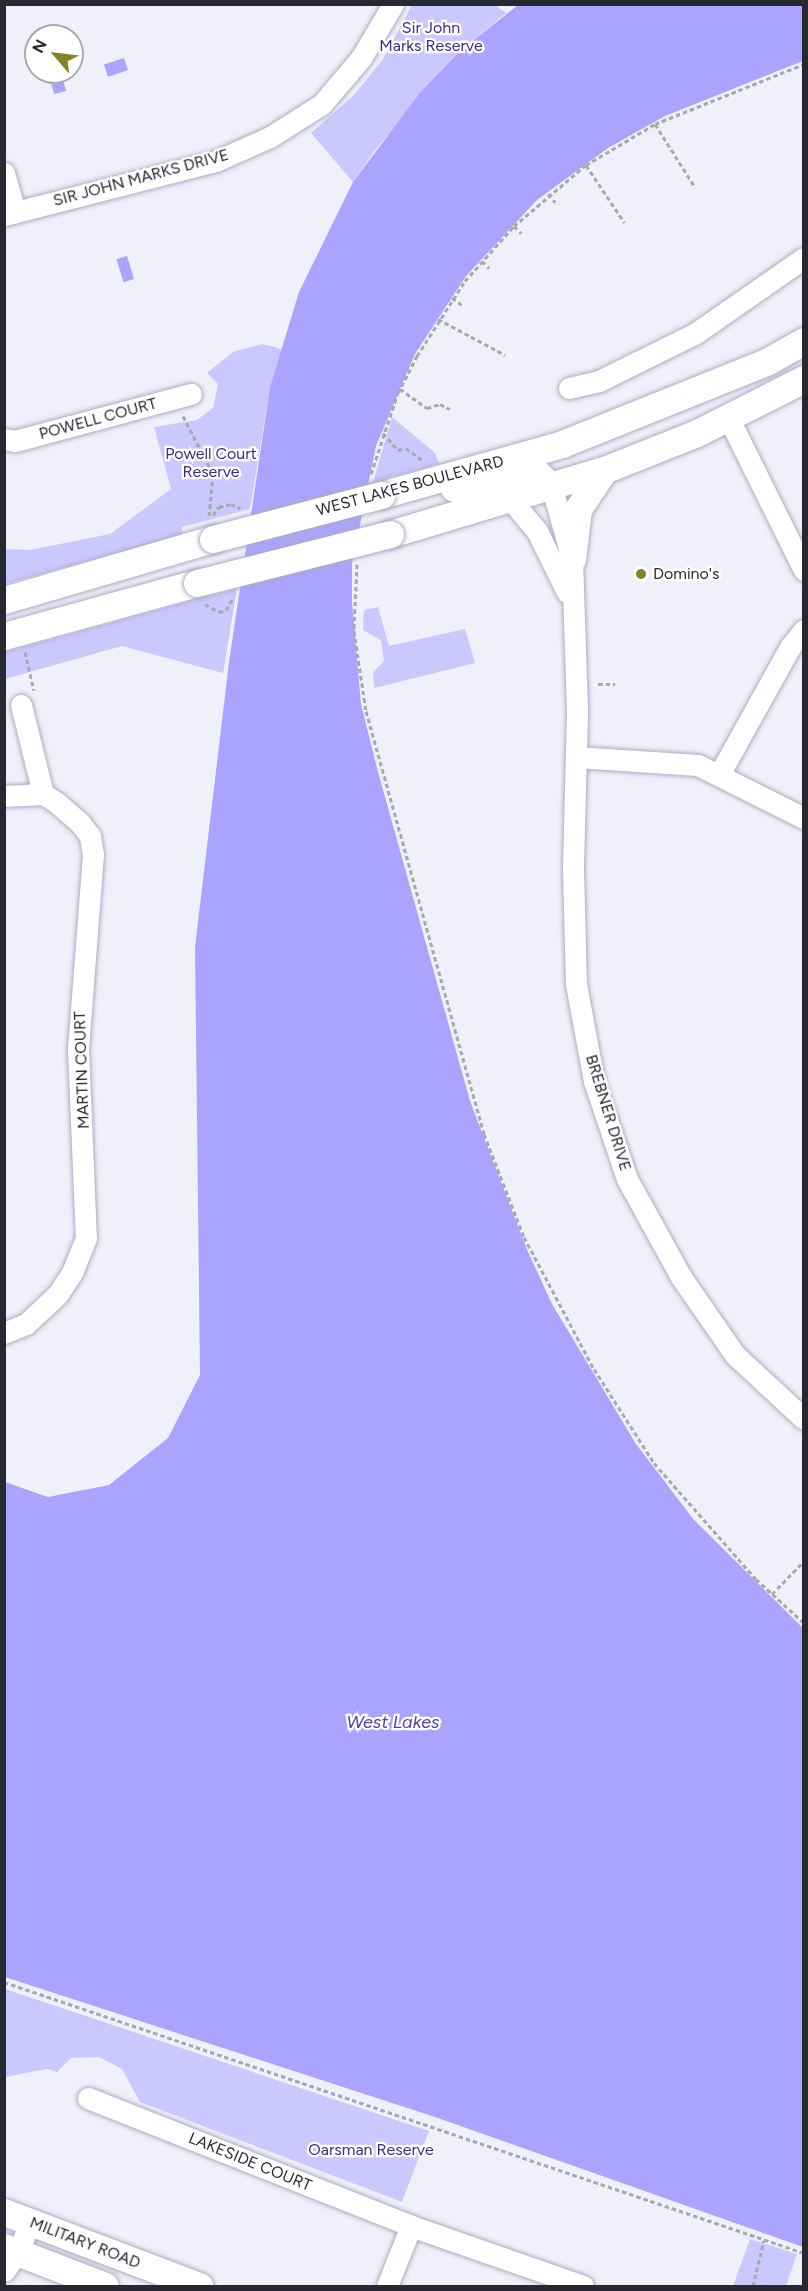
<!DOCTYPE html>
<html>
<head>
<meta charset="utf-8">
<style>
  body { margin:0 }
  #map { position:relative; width:808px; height:2291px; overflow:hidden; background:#f0f0fb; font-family:Figtree,sans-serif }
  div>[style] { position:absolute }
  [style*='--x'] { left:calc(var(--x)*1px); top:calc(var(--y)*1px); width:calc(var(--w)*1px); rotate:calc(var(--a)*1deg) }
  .green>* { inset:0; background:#cac8fc }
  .water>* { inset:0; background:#aaa4fe; transform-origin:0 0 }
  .path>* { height:3px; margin-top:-1.5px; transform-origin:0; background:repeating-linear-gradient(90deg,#a8a8b3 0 4.5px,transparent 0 7.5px) }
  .roads { filter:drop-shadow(0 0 2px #acacc5) drop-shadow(0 0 2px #acacc5) }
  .minor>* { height:21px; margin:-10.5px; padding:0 10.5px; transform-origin:10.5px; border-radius:10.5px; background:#fff }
  .major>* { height:27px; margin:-13.5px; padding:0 13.5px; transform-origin:13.5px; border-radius:13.5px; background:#fff }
  .bridges { filter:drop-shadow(0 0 2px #acacc5) drop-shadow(0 0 2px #acacc5) }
  .major-bridge>* { height:27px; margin:-13.5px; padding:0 13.5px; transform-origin:13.5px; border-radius:13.5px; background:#fff }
  .dots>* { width:16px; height:16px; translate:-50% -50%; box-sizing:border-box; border:3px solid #fff; border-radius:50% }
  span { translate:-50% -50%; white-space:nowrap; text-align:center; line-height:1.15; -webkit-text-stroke:4.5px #fff; paint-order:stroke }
  .park-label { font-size:16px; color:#3f278d }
  .street-label { font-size:16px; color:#282832 }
  .poi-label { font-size:16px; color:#282832 }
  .left { translate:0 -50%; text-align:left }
  .water-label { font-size:18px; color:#5341a8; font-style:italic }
  .frame { position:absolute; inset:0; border:6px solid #282832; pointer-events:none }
  .north { position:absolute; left:24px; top:24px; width:60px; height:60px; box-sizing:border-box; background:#fff; border:2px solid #a9a9ad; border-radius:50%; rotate:298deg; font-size:16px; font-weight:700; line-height:24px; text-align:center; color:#282832 }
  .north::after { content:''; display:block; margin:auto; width:21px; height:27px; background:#86822a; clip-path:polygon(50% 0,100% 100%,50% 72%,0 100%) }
</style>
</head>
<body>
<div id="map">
  <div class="green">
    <i style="clip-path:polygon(412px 5px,495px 5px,506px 13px,460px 51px,375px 150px,353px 182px,311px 133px,354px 95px,383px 59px)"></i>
    <i style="clip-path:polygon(262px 344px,282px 349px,270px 387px,250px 509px,182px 527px,182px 535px,5px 584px,5px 549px,30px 550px,110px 534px,171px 489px,154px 427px,197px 420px,213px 408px,218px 384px,207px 373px,233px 352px)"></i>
    <i style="clip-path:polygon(392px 417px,435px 453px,439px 464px,373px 482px)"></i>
    <i style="clip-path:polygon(237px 588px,223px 673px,122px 646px,5px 679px,5px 652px)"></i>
    <i style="clip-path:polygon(378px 607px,389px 646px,465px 629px,475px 663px,374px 688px,373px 672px,384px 661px,381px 640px,363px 630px,364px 610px)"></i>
    <i style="clip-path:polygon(5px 1989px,429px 2131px,402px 2202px,140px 2102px,122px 2069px,99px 2057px,71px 2058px,57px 2072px,47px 2069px,5px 2077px)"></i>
    <i style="clip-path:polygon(750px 2239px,797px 2254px,786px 2286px,733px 2286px)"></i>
  </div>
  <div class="water">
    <i style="clip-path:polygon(518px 5px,803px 5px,803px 61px,665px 116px,608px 148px,537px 200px,466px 276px,415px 354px,376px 446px,352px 564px,352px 601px,361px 704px,378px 772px,470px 1101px,528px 1252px,552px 1304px,636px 1444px,694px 1520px,803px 1628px,803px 2247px,435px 2117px,5px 1977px,5px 1482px,48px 1497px,109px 1485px,168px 1438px,200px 1375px,195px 947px,229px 662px,270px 387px,299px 292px,353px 182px,419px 94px,460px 51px)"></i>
    <i style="left:124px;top:58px;width:13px;height:21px;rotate:72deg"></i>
    <i style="clip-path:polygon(48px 72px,61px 72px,66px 91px,54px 94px)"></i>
    <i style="left:127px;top:256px;width:24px;height:11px;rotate:73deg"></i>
  </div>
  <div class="path">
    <i style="--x:655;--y:124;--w:75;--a:57.6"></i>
    <i style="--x:586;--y:165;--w:69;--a:56.3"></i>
    <i style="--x:548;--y:194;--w:11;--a:49"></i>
    <i style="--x:514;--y:226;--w:10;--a:45"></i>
    <i style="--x:482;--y:261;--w:10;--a:45"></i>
    <i style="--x:452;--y:298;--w:12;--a:35"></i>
    <i style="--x:438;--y:319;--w:76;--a:28.2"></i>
    <i style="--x:400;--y:389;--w:33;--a:35"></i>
    <i style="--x:427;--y:408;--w:14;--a:-17"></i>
    <i style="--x:440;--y:404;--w:11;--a:27"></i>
    <i style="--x:183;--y:416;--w:65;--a:62.7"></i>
    <i style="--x:213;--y:474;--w:42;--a:95.4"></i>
    <i style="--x:383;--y:433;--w:23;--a:49"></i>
    <i style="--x:398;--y:450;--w:8;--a:-14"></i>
    <i style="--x:406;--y:448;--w:21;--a:37"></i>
    <i style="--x:371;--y:474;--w:85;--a:-71.6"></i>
    <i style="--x:398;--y:393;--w:42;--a:-62.8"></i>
    <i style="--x:417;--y:356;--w:89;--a:-57.4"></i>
    <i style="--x:465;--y:281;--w:74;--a:-48.3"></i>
    <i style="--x:514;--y:226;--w:94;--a:-40.3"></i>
    <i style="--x:586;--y:165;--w:80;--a:-30.7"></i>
    <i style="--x:655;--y:124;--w:161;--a:-21.9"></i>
    <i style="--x:213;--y:515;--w:10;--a:-53"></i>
    <i style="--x:219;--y:507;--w:12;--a:-14"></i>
    <i style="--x:231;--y:504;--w:10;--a:24"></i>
    <i style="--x:357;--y:564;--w:67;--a:92.6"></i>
    <i style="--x:354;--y:631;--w:81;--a:81.5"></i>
    <i style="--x:366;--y:711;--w:439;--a:74.4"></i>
    <i style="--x:484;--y:1134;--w:110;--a:68.8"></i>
    <i style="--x:524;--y:1237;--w:149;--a:62.1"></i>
    <i style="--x:594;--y:1369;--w:112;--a:57.4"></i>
    <i style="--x:654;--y:1463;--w:154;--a:48.7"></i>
    <i style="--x:756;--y:1579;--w:65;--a:42.5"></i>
    <i style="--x:205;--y:604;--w:16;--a:30"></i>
    <i style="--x:219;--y:612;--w:7;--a:-16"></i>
    <i style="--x:226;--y:610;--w:14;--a:-60"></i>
    <i style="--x:25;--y:652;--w:39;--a:77"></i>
    <i style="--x:598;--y:684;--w:17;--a:0"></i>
    <i style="--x:772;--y:1594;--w:46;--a:-45.9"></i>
    <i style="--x:4;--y:1982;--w:845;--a:18.71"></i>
    <i style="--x:753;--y:2286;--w:47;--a:-76.6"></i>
  </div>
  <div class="roads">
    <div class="minor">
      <i style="--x:4;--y:173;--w:41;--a:74.2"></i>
      <i style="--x:4;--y:215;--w:219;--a:-14.3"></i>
      <i style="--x:216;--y:161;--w:59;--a:-24"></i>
      <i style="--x:270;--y:137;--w:62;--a:-32.4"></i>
      <i style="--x:322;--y:104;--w:60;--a:-49.7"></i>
      <i style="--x:361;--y:58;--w:63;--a:-59.3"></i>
      <i style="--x:569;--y:388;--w:31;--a:-13"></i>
      <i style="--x:599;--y:381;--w:108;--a:-26.3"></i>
      <i style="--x:696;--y:333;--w:131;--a:-34.8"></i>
      <i style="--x:728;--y:417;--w:171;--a:63.6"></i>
      <i style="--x:4;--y:439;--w:11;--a:10"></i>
      <i style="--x:15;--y:441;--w:182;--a:-15"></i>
      <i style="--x:552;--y:488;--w:74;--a:74.3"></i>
      <i style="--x:572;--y:559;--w:154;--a:88.1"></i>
      <i style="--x:577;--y:713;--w:157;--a:91.5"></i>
      <i style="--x:573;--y:870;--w:114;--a:88.5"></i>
      <i style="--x:576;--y:984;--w:99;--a:79.5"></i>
      <i style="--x:594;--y:1081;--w:103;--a:71.4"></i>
      <i style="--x:627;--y:1179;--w:112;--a:61.1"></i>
      <i style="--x:681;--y:1277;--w:95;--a:55.3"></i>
      <i style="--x:735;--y:1355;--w:94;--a:42.8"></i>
      <i style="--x:511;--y:500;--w:40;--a:50"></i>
      <i style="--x:537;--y:531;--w:68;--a:63.8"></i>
      <i style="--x:21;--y:705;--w:92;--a:76.1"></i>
      <i style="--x:576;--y:757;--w:122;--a:3.8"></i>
      <i style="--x:698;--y:765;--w:119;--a:26.6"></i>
      <i style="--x:720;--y:773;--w:144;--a:-60.9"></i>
      <i style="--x:790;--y:647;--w:22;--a:-51"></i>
      <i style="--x:4;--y:796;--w:39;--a:-3"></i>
      <i style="--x:43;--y:794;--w:15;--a:32"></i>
      <i style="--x:56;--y:802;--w:32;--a:41"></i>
      <i style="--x:80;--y:823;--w:16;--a:52"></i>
      <i style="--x:90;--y:836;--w:18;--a:81"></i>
      <i style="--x:93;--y:854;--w:196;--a:94.4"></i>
      <i style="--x:78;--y:1049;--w:189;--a:87.6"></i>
      <i style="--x:86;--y:1238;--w:35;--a:112"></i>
      <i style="--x:73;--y:1271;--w:27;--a:123"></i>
      <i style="--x:58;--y:1294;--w:44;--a:136.8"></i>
      <i style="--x:26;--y:1324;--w:24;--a:158"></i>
      <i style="--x:88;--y:2098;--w:347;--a:21.6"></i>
      <i style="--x:411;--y:2226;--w:182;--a:19.2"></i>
      <i style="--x:4;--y:2271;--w:24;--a:-54"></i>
      <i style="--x:18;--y:2252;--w:32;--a:-68"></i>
      <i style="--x:387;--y:2286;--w:65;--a:-68.2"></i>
    </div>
    <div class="major">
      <i style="--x:454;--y:488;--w:71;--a:-11.3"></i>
      <i style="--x:524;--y:474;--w:14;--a:0"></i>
      <i style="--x:538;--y:474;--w:20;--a:45"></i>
      <i style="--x:381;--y:495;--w:188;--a:-15.7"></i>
      <i style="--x:562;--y:444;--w:222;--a:-21.9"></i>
      <i style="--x:768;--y:361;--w:41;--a:-29.1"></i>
      <i style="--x:390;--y:534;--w:223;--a:-16.7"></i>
      <i style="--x:604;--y:470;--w:100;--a:-21.7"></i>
      <i style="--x:697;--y:433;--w:120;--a:-26.8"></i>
      <i style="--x:572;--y:559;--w:50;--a:-83.2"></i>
      <i style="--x:578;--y:509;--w:47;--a:-56.3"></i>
      <i style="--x:4;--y:600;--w:218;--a:-16.3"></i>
      <i style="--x:4;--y:636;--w:200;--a:-15.4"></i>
      <i style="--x:4;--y:2212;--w:209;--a:20.8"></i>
      <i style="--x:4;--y:2247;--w:108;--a:21.1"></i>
    </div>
  </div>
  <div class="bridges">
    <div class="major-bridge">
      <i style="--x:213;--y:539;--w:174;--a:-14.7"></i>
      <i style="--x:197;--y:583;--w:199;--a:-14.2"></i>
    </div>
  </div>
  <div class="dots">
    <i style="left:641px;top:574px;background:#86822a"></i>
  </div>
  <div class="park-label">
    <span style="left:431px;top:37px">Sir John<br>Marks Reserve</span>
    <span style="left:211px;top:463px">Powell Court<br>Reserve</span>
    <span style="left:371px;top:2150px">Oarsman Reserve</span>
  </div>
  <div class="street-label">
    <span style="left:141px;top:178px;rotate:-15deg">SIR JOHN MARKS DRIVE</span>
    <span style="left:98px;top:419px;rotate:-15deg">POWELL COURT</span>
    <span style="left:410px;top:486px;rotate:-15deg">WEST LAKES BOULEVARD</span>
    <span style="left:82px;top:1070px;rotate:-92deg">MARTIN COURT</span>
    <span style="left:608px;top:1113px;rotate:73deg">BREBNER DRIVE</span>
    <span style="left:250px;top:2162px;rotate:22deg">LAKESIDE COURT</span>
    <span style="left:85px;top:2243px;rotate:21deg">MILITARY ROAD</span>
  </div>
  <div class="poi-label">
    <span class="left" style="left:653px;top:574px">Domino's</span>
  </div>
  <div class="water-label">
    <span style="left:393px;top:1722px">West Lakes</span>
  </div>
  <div class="frame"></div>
  <div class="north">N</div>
</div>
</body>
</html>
